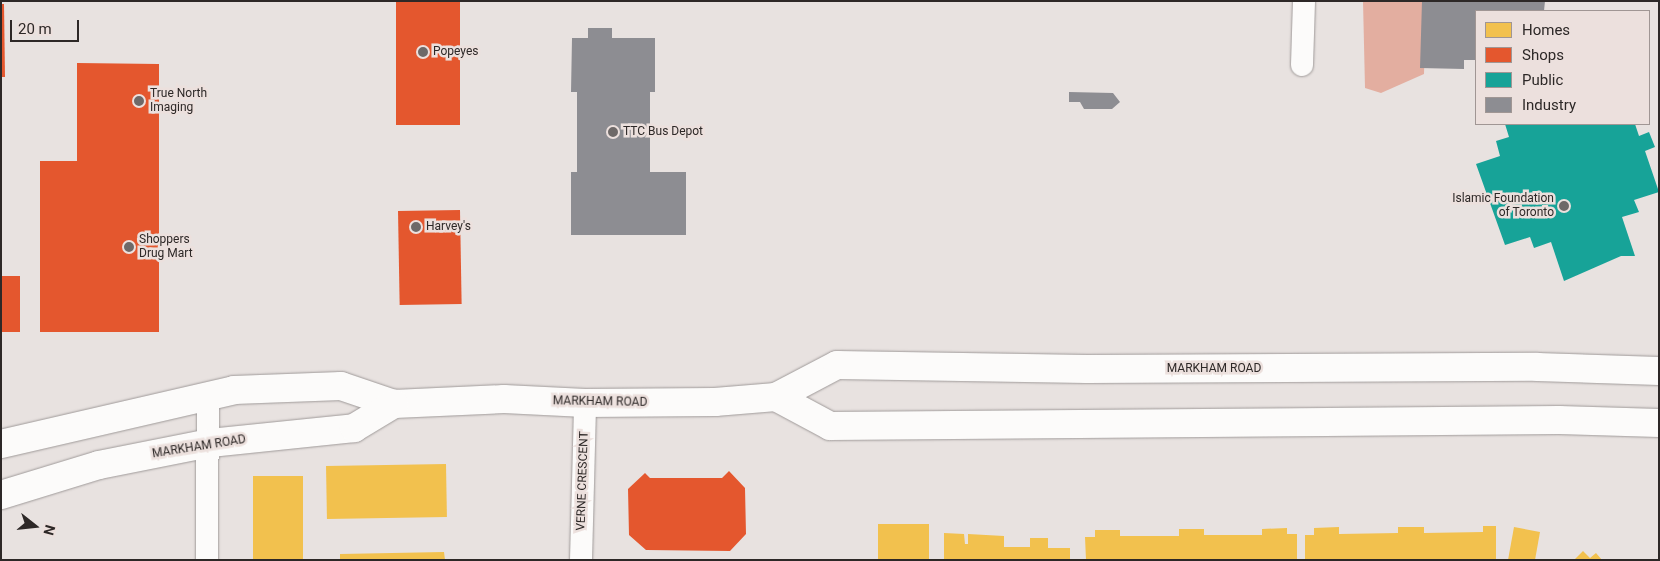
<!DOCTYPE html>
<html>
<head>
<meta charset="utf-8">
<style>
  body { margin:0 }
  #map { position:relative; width:1660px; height:561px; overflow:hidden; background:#e8e2e0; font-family:Roboto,sans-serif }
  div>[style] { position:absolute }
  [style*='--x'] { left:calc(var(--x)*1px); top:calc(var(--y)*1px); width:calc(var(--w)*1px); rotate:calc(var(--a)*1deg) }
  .forest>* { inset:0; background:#e3aea0 }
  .homes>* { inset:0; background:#f2c14e; transform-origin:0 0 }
  .shops>* { inset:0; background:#e4572e; transform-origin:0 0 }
  .public>* { inset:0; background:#17a398 }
  .industry>* { inset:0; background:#8d8d92 }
  .roads { filter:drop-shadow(0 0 1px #9f9a99) drop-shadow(0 0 1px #9f9a99) }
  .street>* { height:22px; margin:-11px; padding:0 11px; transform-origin:11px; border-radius:11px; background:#fcfbfa }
  .primary>* { height:28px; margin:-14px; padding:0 14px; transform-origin:14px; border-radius:14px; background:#fcfbfa }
  .dots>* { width:14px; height:14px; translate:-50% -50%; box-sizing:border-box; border:2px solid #ece0dd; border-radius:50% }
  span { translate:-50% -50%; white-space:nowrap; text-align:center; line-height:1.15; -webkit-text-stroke:5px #ece0dd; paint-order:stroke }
  .poi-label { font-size:12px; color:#2d2827 }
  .left { translate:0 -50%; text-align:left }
  .right { translate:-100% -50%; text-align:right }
  .street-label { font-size:12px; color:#2d2827 }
  .frame { position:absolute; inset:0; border:2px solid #2d2827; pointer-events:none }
  .legend { position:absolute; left:1475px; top:10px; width:175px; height:115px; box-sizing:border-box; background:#ece0dd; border:1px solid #a09694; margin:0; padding:6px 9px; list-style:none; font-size:15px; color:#2d2827 }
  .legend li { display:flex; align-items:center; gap:10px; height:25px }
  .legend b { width:25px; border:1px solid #a09694 }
  .north { position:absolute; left:10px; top:501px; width:50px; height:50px; -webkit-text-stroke:4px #ece0dd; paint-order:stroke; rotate:106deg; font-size:14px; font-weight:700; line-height:20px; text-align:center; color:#2d2827 }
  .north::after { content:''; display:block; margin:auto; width:18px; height:22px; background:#2d2827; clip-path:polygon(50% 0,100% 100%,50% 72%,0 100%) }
  .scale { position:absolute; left:10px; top:20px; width:69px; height:22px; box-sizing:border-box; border:2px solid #2d2827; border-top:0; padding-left:6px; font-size:15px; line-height:18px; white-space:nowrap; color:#2d2827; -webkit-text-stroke:4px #ece0dd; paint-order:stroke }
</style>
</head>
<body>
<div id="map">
  <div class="forest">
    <i style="clip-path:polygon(1363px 1px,1426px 1px,1424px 74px,1381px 93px,1365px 88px)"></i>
  </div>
  <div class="homes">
    <i style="left:446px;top:464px;width:53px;height:120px;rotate:89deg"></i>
    <i style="left:253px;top:476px;width:50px;height:84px"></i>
    <i style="left:929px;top:524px;width:36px;height:51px;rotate:90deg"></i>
    <i style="clip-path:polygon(1483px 526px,1496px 526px,1496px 560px,1305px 560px,1305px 535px,1314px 535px,1314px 528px,1339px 527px,1339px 534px,1398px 533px,1398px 527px,1424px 527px,1424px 533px,1483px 532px)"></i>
    <i style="clip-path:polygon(1514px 527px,1540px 532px,1535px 560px,1508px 560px)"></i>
    <i style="clip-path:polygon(1287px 528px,1287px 534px,1297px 534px,1297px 560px,1086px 560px,1085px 537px,1095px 537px,1095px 530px,1120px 530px,1120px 536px,1179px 536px,1179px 529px,1204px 529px,1204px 535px,1262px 535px,1262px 529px)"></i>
    <i style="clip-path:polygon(944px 533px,964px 534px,965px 544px,968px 544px,968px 534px,1004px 536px,1004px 547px,1030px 547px,1030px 538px,1048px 538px,1048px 548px,1070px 548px,1070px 560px,944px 560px)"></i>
    <i style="clip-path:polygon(1583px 551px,1590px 558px,1596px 553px,1602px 560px,1574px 560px)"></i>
    <i style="clip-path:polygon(444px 552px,445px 560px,340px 560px,340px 554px)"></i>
  </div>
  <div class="shops">
    <i style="left:396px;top:1px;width:64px;height:124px"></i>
    <i style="clip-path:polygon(1px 4px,4px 4px,5px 77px,1px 77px)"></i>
    <i style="clip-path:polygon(77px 63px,159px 64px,159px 332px,40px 332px,40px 161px,77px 161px)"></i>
    <i style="left:460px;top:210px;width:94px;height:62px;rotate:89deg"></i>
    <i style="left:1px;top:276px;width:19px;height:56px"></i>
    <i style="clip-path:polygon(729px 471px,745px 488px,746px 534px,730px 551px,646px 550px,629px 535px,628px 489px,645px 473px,650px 478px,722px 478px)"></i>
  </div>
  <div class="public">
    <i style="clip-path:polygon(1505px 124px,1635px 124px,1639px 136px,1649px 132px,1655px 147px,1645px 151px,1659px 192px,1634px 200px,1639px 212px,1622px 217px,1635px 256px,1621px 256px,1564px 281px,1551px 242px,1534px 248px,1530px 237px,1505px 245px,1476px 164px,1500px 156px,1496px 141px,1509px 137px)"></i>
  </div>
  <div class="industry">
    <i style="clip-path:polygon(1422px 1px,1545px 1px,1544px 11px,1476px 11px,1476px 60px,1464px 60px,1464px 69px,1420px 68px)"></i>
    <i style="clip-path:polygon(588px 28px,612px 28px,612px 38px,655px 38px,655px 92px,650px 92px,650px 172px,686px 172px,686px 235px,571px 235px,571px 172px,577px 172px,577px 92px,571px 92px,572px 38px,588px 38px)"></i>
    <i style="clip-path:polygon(1069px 92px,1113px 93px,1120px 102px,1112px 109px,1084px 109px,1080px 102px,1069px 102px)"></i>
  </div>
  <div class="roads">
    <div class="street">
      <i style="--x:1302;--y:65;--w:64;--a:-88.2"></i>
      <i style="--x:207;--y:560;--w:165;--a:-89.7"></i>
      <i style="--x:581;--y:560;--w:157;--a:-88.5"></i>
    </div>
    <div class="primary">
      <i style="--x:776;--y:397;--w:61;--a:28.2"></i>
      <i style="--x:830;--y:426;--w:729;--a:-0.47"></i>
      <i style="--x:1559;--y:420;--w:100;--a:1.7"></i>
      <i style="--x:1;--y:444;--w:239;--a:-13"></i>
      <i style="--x:234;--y:390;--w:107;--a:-2.1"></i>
      <i style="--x:341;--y:386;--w:56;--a:18.8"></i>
      <i style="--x:394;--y:404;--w:110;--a:-2.6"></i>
      <i style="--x:504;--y:399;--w:81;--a:2.8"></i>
      <i style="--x:585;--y:403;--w:130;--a:-0.4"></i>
      <i style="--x:715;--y:402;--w:61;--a:-4.7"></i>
      <i style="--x:776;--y:397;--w:69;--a:-27.7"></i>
      <i style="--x:837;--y:365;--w:250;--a:0.9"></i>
      <i style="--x:1087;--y:369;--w:450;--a:-0.3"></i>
      <i style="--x:1537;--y:367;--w:122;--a:1.9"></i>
      <i style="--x:1;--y:495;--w:102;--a:-17"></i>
      <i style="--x:99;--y:465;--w:113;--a:-11.2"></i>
      <i style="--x:210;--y:443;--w:145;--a:-5.9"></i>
      <i style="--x:354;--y:428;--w:47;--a:-31"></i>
    </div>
  </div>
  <div class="dots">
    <i style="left:423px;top:52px;background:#6e6968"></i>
    <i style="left:139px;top:101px;background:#6e6968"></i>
    <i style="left:613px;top:132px;background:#6e6968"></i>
    <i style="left:1564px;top:206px;background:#6e6968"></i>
    <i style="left:416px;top:227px;background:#6e6968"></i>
    <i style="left:129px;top:247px;background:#6e6968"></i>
  </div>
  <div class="poi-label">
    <span class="left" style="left:433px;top:52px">Popeyes</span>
    <span class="left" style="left:150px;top:101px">True North<br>Imaging</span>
    <span class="left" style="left:623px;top:132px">TTC Bus Depot</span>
    <span class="right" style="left:1554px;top:206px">Islamic Foundation<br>of Toronto</span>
    <span class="left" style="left:426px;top:227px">Harvey's</span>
    <span class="left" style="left:139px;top:247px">Shoppers<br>Drug Mart</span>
  </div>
  <div class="street-label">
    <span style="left:1214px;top:369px">MARKHAM ROAD</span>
    <span style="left:600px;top:402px;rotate:1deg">MARKHAM ROAD</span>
    <span style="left:199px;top:447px;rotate:-9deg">MARKHAM ROAD</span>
    <span style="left:583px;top:481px;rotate:-88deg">VERNE CRESCENT</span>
  </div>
  <div class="frame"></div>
  <ul class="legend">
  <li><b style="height:14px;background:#f2c14e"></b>Homes</li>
  <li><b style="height:14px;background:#e4572e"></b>Shops</li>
  <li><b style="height:14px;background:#17a398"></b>Public</li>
  <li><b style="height:14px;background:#8d8d92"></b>Industry</li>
  </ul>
  <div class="north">N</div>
  <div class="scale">20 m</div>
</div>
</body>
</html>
